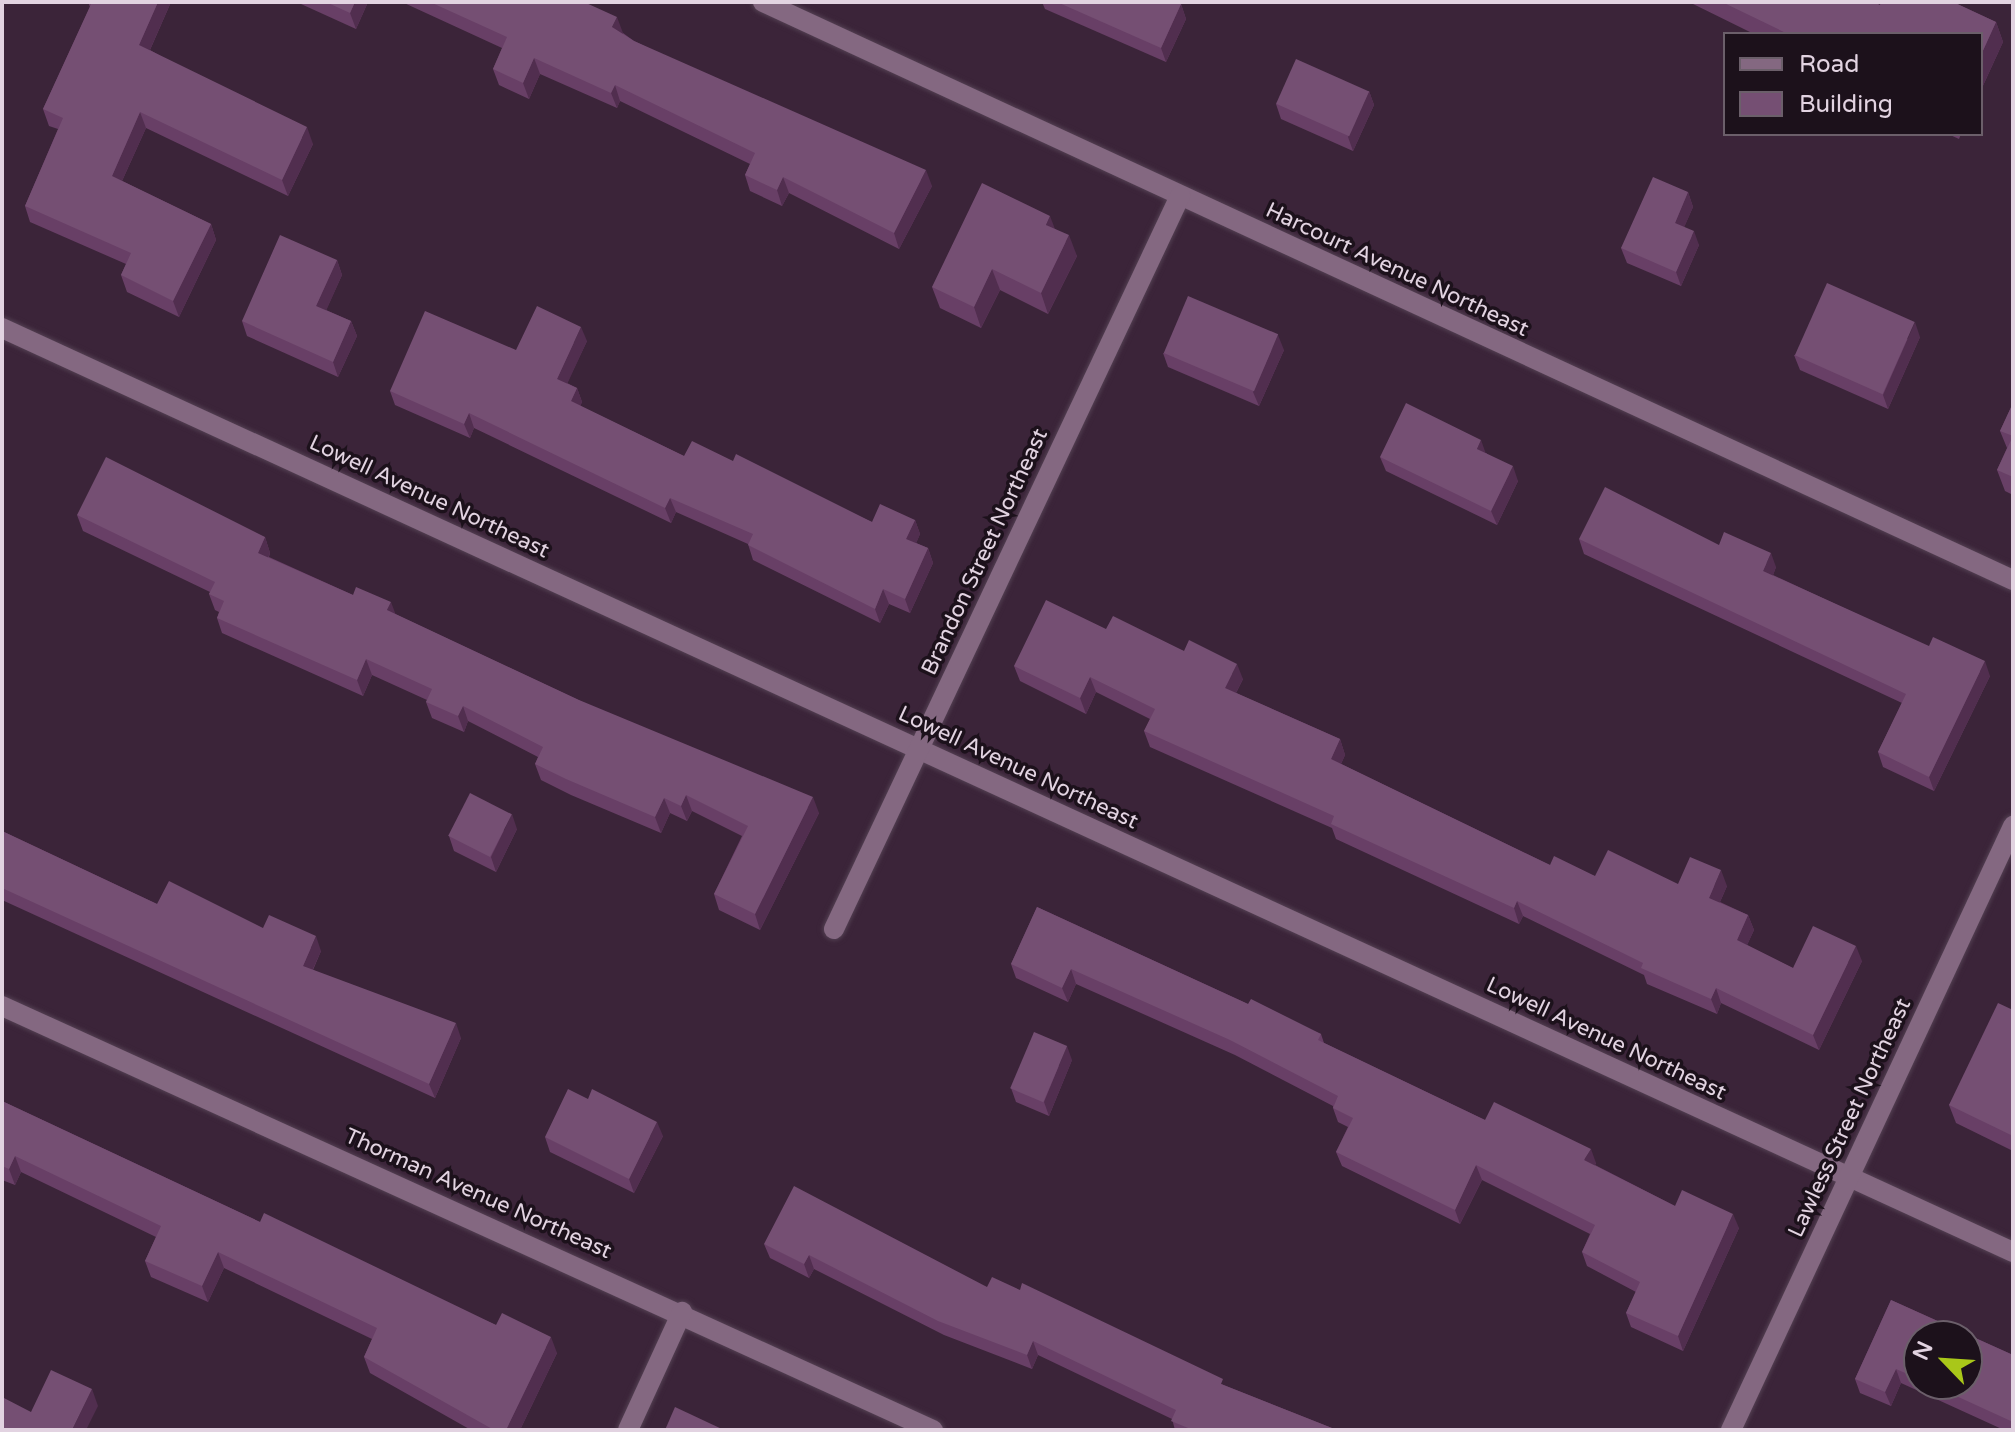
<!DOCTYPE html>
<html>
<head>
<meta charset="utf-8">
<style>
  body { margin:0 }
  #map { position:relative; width:2015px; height:1432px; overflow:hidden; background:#3b2439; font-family:"Varela Round",sans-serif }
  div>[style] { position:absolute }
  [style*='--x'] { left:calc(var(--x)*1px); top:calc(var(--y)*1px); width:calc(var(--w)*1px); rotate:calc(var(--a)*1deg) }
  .roads { filter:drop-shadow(0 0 2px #534052) drop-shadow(0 0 2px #534052) }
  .minor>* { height:20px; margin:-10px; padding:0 10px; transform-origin:10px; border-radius:10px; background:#846881 }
  .wall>* { inset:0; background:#683f66 }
  .shaded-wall>* { inset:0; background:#512e4f }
  .building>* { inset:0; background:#754f73; transform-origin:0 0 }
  span { translate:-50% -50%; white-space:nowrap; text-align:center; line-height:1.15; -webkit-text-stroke:7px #1c111b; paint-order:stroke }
  .street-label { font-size:22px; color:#e2d3e1 }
  .frame { position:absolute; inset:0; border:4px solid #e2d3e1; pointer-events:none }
  .legend { position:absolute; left:1723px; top:32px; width:260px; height:104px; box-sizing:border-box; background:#1c111b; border:2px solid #6b5f6a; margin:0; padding:10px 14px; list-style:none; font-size:24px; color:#e2d3e1 }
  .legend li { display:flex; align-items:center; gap:16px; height:40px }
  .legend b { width:40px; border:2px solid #6b5f6a }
  .north { position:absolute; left:1903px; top:1320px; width:80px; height:80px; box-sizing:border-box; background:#1c111b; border:2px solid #6b5f6a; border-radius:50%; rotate:295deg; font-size:22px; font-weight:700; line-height:32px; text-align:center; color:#e2d3e1 }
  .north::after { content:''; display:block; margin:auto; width:28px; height:36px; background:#a9c719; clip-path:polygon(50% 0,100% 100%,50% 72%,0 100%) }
</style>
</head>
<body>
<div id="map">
  <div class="roads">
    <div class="minor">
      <i style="--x:763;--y:2;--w:1377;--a:24.82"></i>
      <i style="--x:2;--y:328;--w:2213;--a:24.68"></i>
      <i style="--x:834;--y:929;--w:811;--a:-64.73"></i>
      <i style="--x:2;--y:1006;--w:1023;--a:24.49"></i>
      <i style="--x:628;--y:1430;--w:130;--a:-65.4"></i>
      <i style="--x:1731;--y:1430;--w:667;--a:-64.97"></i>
    </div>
  </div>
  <div class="wall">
    <i style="clip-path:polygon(88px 2px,171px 2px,150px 50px,313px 144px,288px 196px,146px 128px,122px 181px,211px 224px,216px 240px,179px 317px,127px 292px,121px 275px,126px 264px,30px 222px,25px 206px,58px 129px,49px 126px,43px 109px,90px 7px)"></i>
    <i style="clip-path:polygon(300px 2px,368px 2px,356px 29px,301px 4px)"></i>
    <i style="clip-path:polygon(402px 2px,556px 2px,623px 33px,634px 41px,932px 186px,899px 249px,789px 193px,782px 206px,750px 191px,745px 175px,750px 164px,620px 101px,617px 108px,540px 74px,529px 99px,499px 85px,493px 69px,502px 48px)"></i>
    <i style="clip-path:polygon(1042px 2px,1176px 2px,1181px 4px,1186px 19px,1166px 62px,1045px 9px)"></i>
    <i style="clip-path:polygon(1689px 2px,1873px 2px,1880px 5px,1881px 2px,1953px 2px,1996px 22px,2003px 42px,1981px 90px,1981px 34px,1754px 34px)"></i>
    <i style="clip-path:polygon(1369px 91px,1374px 105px,1353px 151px,1281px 119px,1276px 104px)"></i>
    <i style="clip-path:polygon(1948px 134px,1961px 134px,1959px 139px)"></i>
    <i style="clip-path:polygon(1688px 192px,1693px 207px,1684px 227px,1699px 245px,1681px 286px,1627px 263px,1621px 248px)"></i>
    <i style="clip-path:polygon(1055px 229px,1077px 256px,1048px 314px,1000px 290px,981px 328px,940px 308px,932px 287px)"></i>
    <i style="clip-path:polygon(337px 260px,342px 275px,326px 310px,351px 321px,357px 336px,338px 377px,247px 336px,242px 321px)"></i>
    <i style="clip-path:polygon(1920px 337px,1888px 409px,1800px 370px,1794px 355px)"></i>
    <i style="clip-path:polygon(587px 341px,567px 383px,577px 388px,582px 402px,580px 406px,684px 456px,733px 461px,872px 522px,915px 520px,920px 534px,916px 543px,928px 548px,933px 563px,910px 613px,889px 604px,880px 623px,753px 560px,748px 544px,676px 512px,671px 523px,474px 428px,470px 438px,395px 405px,390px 391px,516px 350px)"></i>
    <i style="clip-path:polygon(1284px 350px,1259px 406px,1168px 367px,1163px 353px)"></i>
    <i style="clip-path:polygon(2013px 403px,2013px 495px,2005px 491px,1997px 470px,2007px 448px,2000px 431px)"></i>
    <i style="clip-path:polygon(1486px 453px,1518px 481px,1497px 525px,1386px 471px,1380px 457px)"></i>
    <i style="clip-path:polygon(77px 515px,265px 537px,270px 553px,269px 557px,395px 614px,819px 813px,760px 930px,719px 910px,714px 894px,742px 836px,692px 811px,687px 821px,670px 813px,661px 833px,571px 795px,541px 780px,535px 764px,538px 757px,468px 721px,464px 732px,432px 718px,426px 702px,427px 700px,372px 675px,363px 696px,222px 633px,217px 618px,219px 612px,215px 610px,209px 594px,210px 592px,83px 531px)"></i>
    <i style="clip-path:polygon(1579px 539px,1719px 545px,1776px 567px,1773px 575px,1990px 676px,1934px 791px,1883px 767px,1878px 752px,1902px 703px,1584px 554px)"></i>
    <i style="clip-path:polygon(1106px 629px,1184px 651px,1243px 679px,1236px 693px,1340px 739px,1345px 755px,1341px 764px,1550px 865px,1595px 876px,1678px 884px,1727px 886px,1720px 902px,1748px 915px,1754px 930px,1747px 945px,1793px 968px,1862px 961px,1819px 1050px,1721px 1003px,1717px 1014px,1647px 984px,1644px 975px,1523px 916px,1519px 924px,1336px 839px,1332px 828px,1150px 747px,1144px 731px,1150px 719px,1096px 692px,1086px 714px,1020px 681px,1014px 666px)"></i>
    <i style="clip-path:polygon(517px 829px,496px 872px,454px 851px,449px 836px)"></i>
    <i style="clip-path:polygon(2px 831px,157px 904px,321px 951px,313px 970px,461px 1038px,435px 1098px,2px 900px)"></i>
    <i style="clip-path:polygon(1037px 907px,1248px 1004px,1321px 1034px,1324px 1043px,1485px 1120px,1596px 1163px,1595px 1165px,1675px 1206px,1739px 1228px,1683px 1351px,1631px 1327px,1626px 1313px,1636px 1292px,1587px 1266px,1582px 1252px,1590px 1234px,1482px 1180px,1460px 1224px,1342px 1166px,1336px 1152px,1348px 1127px,1338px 1122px,1333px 1108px,1333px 1106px,1235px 1055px,1076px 984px,1068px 1002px,1016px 978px,1011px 964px)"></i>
    <i style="clip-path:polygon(2013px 1010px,2013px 1151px,1956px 1123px,1949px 1105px)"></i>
    <i style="clip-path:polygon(1072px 1060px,1049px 1116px,1016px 1102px,1011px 1088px)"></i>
    <i style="clip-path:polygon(2px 1101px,260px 1222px,496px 1325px,557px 1353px,520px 1430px,471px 1430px,370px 1373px,364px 1357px,372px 1339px,224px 1268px,208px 1302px,151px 1277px,145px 1261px,156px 1237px,21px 1172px,15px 1185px,2px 1180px)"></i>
    <i style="clip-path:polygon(663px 1136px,634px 1193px,550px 1152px,545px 1137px)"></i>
    <i style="clip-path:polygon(764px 1244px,987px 1287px,1226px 1386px,1337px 1430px,1175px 1430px,1172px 1419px,1038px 1355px,1032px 1369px,944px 1335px,814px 1269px,809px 1278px,770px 1258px)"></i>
    <i style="clip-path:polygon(evenodd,1891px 1300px,2013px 1355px,2013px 1430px,2004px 1430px,1901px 1383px,1891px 1406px,1860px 1393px,1855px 1379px,1891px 1300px,1919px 1336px,1967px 1384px,1919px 1384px,1919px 1336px)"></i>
  </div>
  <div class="shaded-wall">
    <i style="clip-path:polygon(158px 2px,171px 2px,145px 61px,139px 45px)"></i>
    <i style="clip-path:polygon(355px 2px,368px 2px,356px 29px,350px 13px)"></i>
    <i style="clip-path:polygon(1181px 4px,1186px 19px,1166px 62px,1161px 48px)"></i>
    <i style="clip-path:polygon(617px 17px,623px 33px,618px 43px,612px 27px)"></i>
    <i style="clip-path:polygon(1996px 22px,2003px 42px,1981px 90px,1981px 55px)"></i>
    <i style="clip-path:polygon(534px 58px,540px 74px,529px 99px,523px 83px)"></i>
    <i style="clip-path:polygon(615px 85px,620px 101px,617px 108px,611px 93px)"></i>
    <i style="clip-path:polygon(1369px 91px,1374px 105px,1353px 151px,1348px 137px)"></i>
    <i style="clip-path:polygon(140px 112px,146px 128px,117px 192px,112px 176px)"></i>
    <i style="clip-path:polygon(307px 127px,313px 144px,288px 196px,282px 180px)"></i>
    <i style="clip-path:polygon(926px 170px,932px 186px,899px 249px,894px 233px)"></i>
    <i style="clip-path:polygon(783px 177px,789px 193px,782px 206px,777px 190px)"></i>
    <i style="clip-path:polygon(1688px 192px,1693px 207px,1680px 237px,1675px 223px)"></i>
    <i style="clip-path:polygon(1050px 216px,1058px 237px,1046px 225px)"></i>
    <i style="clip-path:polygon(211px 224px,216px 240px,179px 317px,173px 301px)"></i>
    <i style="clip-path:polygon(1694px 231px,1699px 245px,1681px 286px,1676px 272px)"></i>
    <i style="clip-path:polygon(1069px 235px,1077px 256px,1048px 314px,1041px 293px)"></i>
    <i style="clip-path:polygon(337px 260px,342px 275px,322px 320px,316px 306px)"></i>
    <i style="clip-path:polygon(992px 269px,1000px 290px,981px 328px,974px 307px)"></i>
    <i style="clip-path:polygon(351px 321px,357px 336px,338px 377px,333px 362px)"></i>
    <i style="clip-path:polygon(1915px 322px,1920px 337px,1888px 409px,1883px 395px)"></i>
    <i style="clip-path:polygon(581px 327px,587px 341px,563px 393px,557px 379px)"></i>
    <i style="clip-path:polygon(1278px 335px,1284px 350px,1259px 406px,1253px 392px)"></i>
    <i style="clip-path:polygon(577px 388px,582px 402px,576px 416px,571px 401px)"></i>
    <i style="clip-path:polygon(469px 413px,474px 428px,470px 438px,464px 424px)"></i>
    <i style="clip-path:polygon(1481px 440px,1486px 454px,1477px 449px)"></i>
    <i style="clip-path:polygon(1513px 466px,1518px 481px,1497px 525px,1491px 511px)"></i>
    <i style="clip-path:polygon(670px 498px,676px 512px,671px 523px,665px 508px)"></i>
    <i style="clip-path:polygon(915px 520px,920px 534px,912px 553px,906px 539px)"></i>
    <i style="clip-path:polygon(265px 537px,270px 553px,264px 568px,258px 553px)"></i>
    <i style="clip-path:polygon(928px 548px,933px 563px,910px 613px,905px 599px)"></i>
    <i style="clip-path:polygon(1771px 553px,1776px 567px,1769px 586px,1763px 571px)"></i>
    <i style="clip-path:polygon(883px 589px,889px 604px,880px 623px,875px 609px)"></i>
    <i style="clip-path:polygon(391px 602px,397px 618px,387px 610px)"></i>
    <i style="clip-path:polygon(366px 659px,372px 675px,363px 696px,357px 680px)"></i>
    <i style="clip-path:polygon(1985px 661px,1990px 676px,1934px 791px,1929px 777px)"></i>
    <i style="clip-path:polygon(1237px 664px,1243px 679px,1231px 703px,1225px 688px)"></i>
    <i style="clip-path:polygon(1090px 677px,1096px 692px,1086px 714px,1080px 698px)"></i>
    <i style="clip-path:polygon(463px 706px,468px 721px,464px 732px,458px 716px)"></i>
    <i style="clip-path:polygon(1340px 739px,1345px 755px,1336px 775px,1331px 759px)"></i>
    <i style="clip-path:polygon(686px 795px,692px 811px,687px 821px,681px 806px)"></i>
    <i style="clip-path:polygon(813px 797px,819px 813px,760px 930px,755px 914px)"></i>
    <i style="clip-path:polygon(664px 798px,670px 813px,661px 833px,655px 817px)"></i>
    <i style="clip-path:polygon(512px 814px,517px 829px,496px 872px,491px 857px)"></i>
    <i style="clip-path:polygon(1721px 870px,1727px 886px,1715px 913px,1709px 898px)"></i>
    <i style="clip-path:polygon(1517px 901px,1523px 916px,1519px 924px,1514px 908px)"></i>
    <i style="clip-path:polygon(1748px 915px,1754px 930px,1742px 956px,1737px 940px)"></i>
    <i style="clip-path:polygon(316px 936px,321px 951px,308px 980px,303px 966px)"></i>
    <i style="clip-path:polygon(1856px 946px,1862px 961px,1819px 1050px,1813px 1035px)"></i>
    <i style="clip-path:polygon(1071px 969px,1076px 984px,1068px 1002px,1062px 988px)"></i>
    <i style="clip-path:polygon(1716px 988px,1721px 1003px,1717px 1014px,1711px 999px)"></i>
    <i style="clip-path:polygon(456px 1023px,461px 1038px,435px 1098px,429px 1084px)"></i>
    <i style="clip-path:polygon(1067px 1046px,1072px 1060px,1049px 1116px,1044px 1102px)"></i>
    <i style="clip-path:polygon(657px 1122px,663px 1136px,634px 1193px,629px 1179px)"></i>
    <i style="clip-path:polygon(1591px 1149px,1596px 1163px,1590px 1175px,1584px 1160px)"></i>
    <i style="clip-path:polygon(15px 1156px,21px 1172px,15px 1185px,9px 1169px)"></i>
    <i style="clip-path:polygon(1476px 1165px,1482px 1180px,1460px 1224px,1455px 1210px)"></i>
    <i style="clip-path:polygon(1733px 1214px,1739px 1228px,1683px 1351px,1678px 1336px)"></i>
    <i style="clip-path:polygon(218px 1252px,224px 1268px,208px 1302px,202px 1286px)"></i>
    <i style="clip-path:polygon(809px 1255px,814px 1269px,809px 1278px,804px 1264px)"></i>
    <i style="clip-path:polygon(551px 1337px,557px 1353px,520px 1430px,506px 1430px)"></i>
    <i style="clip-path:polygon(1033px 1341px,1038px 1355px,1032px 1369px,1027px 1355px)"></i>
    <i style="clip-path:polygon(1896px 1369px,1901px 1383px,1891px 1406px,1885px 1392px)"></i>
    <i style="clip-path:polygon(92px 1389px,98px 1406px,86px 1430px,72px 1430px)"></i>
  </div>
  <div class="building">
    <i style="clip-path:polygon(92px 2px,158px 2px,139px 45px,307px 127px,282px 180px,140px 112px,112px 176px,211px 224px,173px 301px,121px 275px,131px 253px,25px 206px,63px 118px,43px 109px)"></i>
    <i style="clip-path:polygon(326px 2px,355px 2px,350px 13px)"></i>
    <i style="clip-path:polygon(430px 2px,556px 2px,561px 4px,563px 2px,584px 2px,617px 17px,612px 27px,634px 41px,926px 170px,894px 233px,783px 177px,777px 190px,745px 175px,755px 153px,615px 85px,611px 93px,534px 58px,523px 83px,493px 69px,507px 37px)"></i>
    <i style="clip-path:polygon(1057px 2px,1176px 2px,1181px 4px,1161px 48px)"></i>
    <i style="clip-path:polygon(1722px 2px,1873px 2px,1880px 5px,1881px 2px,1953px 2px,1996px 22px,1981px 55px,1981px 34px,1788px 34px)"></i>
    <i style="left:1296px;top:59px;width:80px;height:49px;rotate:24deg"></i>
    <i style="clip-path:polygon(1653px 177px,1688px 192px,1675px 223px,1694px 231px,1676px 272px,1621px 248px)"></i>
    <i style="clip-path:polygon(982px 183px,1050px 216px,1046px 225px,1069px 235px,1041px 293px,992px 269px,974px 307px,932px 287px)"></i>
    <i style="clip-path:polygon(280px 235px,337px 260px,316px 306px,351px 321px,333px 362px,242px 321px)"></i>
    <i style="left:1827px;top:283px;width:96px;height:79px;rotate:24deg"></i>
    <i style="left:1188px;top:296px;width:98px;height:62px;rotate:23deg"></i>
    <i style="clip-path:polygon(537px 306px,581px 327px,557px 379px,577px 388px,571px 401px,684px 456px,692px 441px,733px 461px,736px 454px,872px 522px,880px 504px,915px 520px,906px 539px,928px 548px,905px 599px,883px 589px,875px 609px,748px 545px,753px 534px,670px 498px,665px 508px,469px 413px,464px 424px,390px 391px,425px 311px,516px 350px)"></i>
    <i style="clip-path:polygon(1406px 403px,1481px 440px,1477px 449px,1513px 466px,1491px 511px,1380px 457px)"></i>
    <i style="clip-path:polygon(2013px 403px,2013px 477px,1997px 470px,2013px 436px,2000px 431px)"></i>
    <i style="clip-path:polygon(106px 457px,265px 537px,258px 553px,353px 595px,356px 587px,391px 602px,387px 610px,579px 700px,813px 797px,755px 914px,714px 894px,748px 826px,686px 795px,681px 806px,664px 798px,655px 817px,566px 779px,535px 764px,543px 747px,463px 706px,458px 716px,426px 702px,432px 689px,366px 659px,357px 680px,217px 618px,224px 601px,209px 594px,215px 582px,77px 515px)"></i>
    <i style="clip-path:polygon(1605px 487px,1719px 545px,1724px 532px,1771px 553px,1763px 571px,1929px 646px,1933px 637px,1985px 661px,1929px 777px,1878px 752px,1906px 694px,1579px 539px)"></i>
    <i style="clip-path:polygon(1046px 600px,1106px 629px,1113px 616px,1184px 651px,1189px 640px,1237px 664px,1225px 688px,1340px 739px,1331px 759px,1550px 865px,1554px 856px,1595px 876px,1608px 850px,1678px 884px,1690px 857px,1721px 870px,1709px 898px,1748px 915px,1737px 940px,1793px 968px,1813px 926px,1856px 946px,1813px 1035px,1716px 988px,1711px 999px,1641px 968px,1643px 963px,1517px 901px,1514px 908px,1331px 824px,1334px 816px,1144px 731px,1155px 709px,1090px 677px,1080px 698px,1014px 666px)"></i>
    <i style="left:470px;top:793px;width:47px;height:48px;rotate:27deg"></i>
    <i style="clip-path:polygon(2px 831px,157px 904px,169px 881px,263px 928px,269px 915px,316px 936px,303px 966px,456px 1023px,429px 1084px,2px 888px)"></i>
    <i style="clip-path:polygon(1037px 907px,1248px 1004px,1251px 999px,1321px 1034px,1318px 1040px,1485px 1120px,1494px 1102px,1591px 1149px,1584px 1160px,1675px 1206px,1682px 1190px,1733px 1214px,1678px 1336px,1626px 1313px,1640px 1282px,1582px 1252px,1595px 1225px,1476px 1165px,1455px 1210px,1336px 1152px,1353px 1118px,1333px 1108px,1338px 1096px,1230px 1040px,1071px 969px,1062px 988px,1011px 964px)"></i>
    <i style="clip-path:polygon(1998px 1003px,2013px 1010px,2013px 1136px,1949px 1105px)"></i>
    <i style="left:1034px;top:1032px;width:36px;height:61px;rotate:23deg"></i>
    <i style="clip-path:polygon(568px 1089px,588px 1099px,592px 1089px,657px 1122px,629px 1179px,545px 1137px)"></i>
    <i style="clip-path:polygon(2px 1101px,260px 1222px,264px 1213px,496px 1325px,502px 1313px,551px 1337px,506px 1430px,494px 1430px,364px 1357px,377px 1328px,218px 1252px,202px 1286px,145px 1261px,161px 1226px,15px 1156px,9px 1169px,2px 1166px)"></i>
    <i style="clip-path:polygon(794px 1186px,987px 1287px,992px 1277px,1020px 1290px,1022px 1283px,1223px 1379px,1221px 1384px,1337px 1430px,1193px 1430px,1171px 1421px,1176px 1410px,1033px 1341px,1027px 1355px,938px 1321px,809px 1255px,804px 1264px,764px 1244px)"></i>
    <i style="clip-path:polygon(1891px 1300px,2013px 1355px,2013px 1422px,1930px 1384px,1967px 1384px,1967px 1336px,1919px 1336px,1919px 1379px,1896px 1369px,1885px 1392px,1855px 1379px)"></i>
    <i style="clip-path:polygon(51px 1370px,92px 1389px,72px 1430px,2px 1430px,2px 1397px,31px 1412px)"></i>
    <i style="clip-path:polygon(675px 1407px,724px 1430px,665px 1430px)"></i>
  </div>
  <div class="street-label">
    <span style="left:1397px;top:270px;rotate:25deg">Harcourt Avenue Northeast</span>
    <span style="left:429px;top:497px;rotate:25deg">Lowell Avenue Northeast</span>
    <span style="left:985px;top:552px;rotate:-65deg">Brandon Street Northeast</span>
    <span style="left:1018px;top:768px;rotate:25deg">Lowell Avenue Northeast</span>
    <span style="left:1606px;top:1039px;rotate:25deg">Lowell Avenue Northeast</span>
    <span style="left:1850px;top:1118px;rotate:-65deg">Lawless Street Northeast</span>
    <span style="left:478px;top:1194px;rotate:24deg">Thorman Avenue Northeast</span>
  </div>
  <div class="frame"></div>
  <ul class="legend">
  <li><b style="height:10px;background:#846881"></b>Road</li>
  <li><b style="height:22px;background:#754f73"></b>Building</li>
  </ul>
  <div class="north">N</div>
</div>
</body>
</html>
